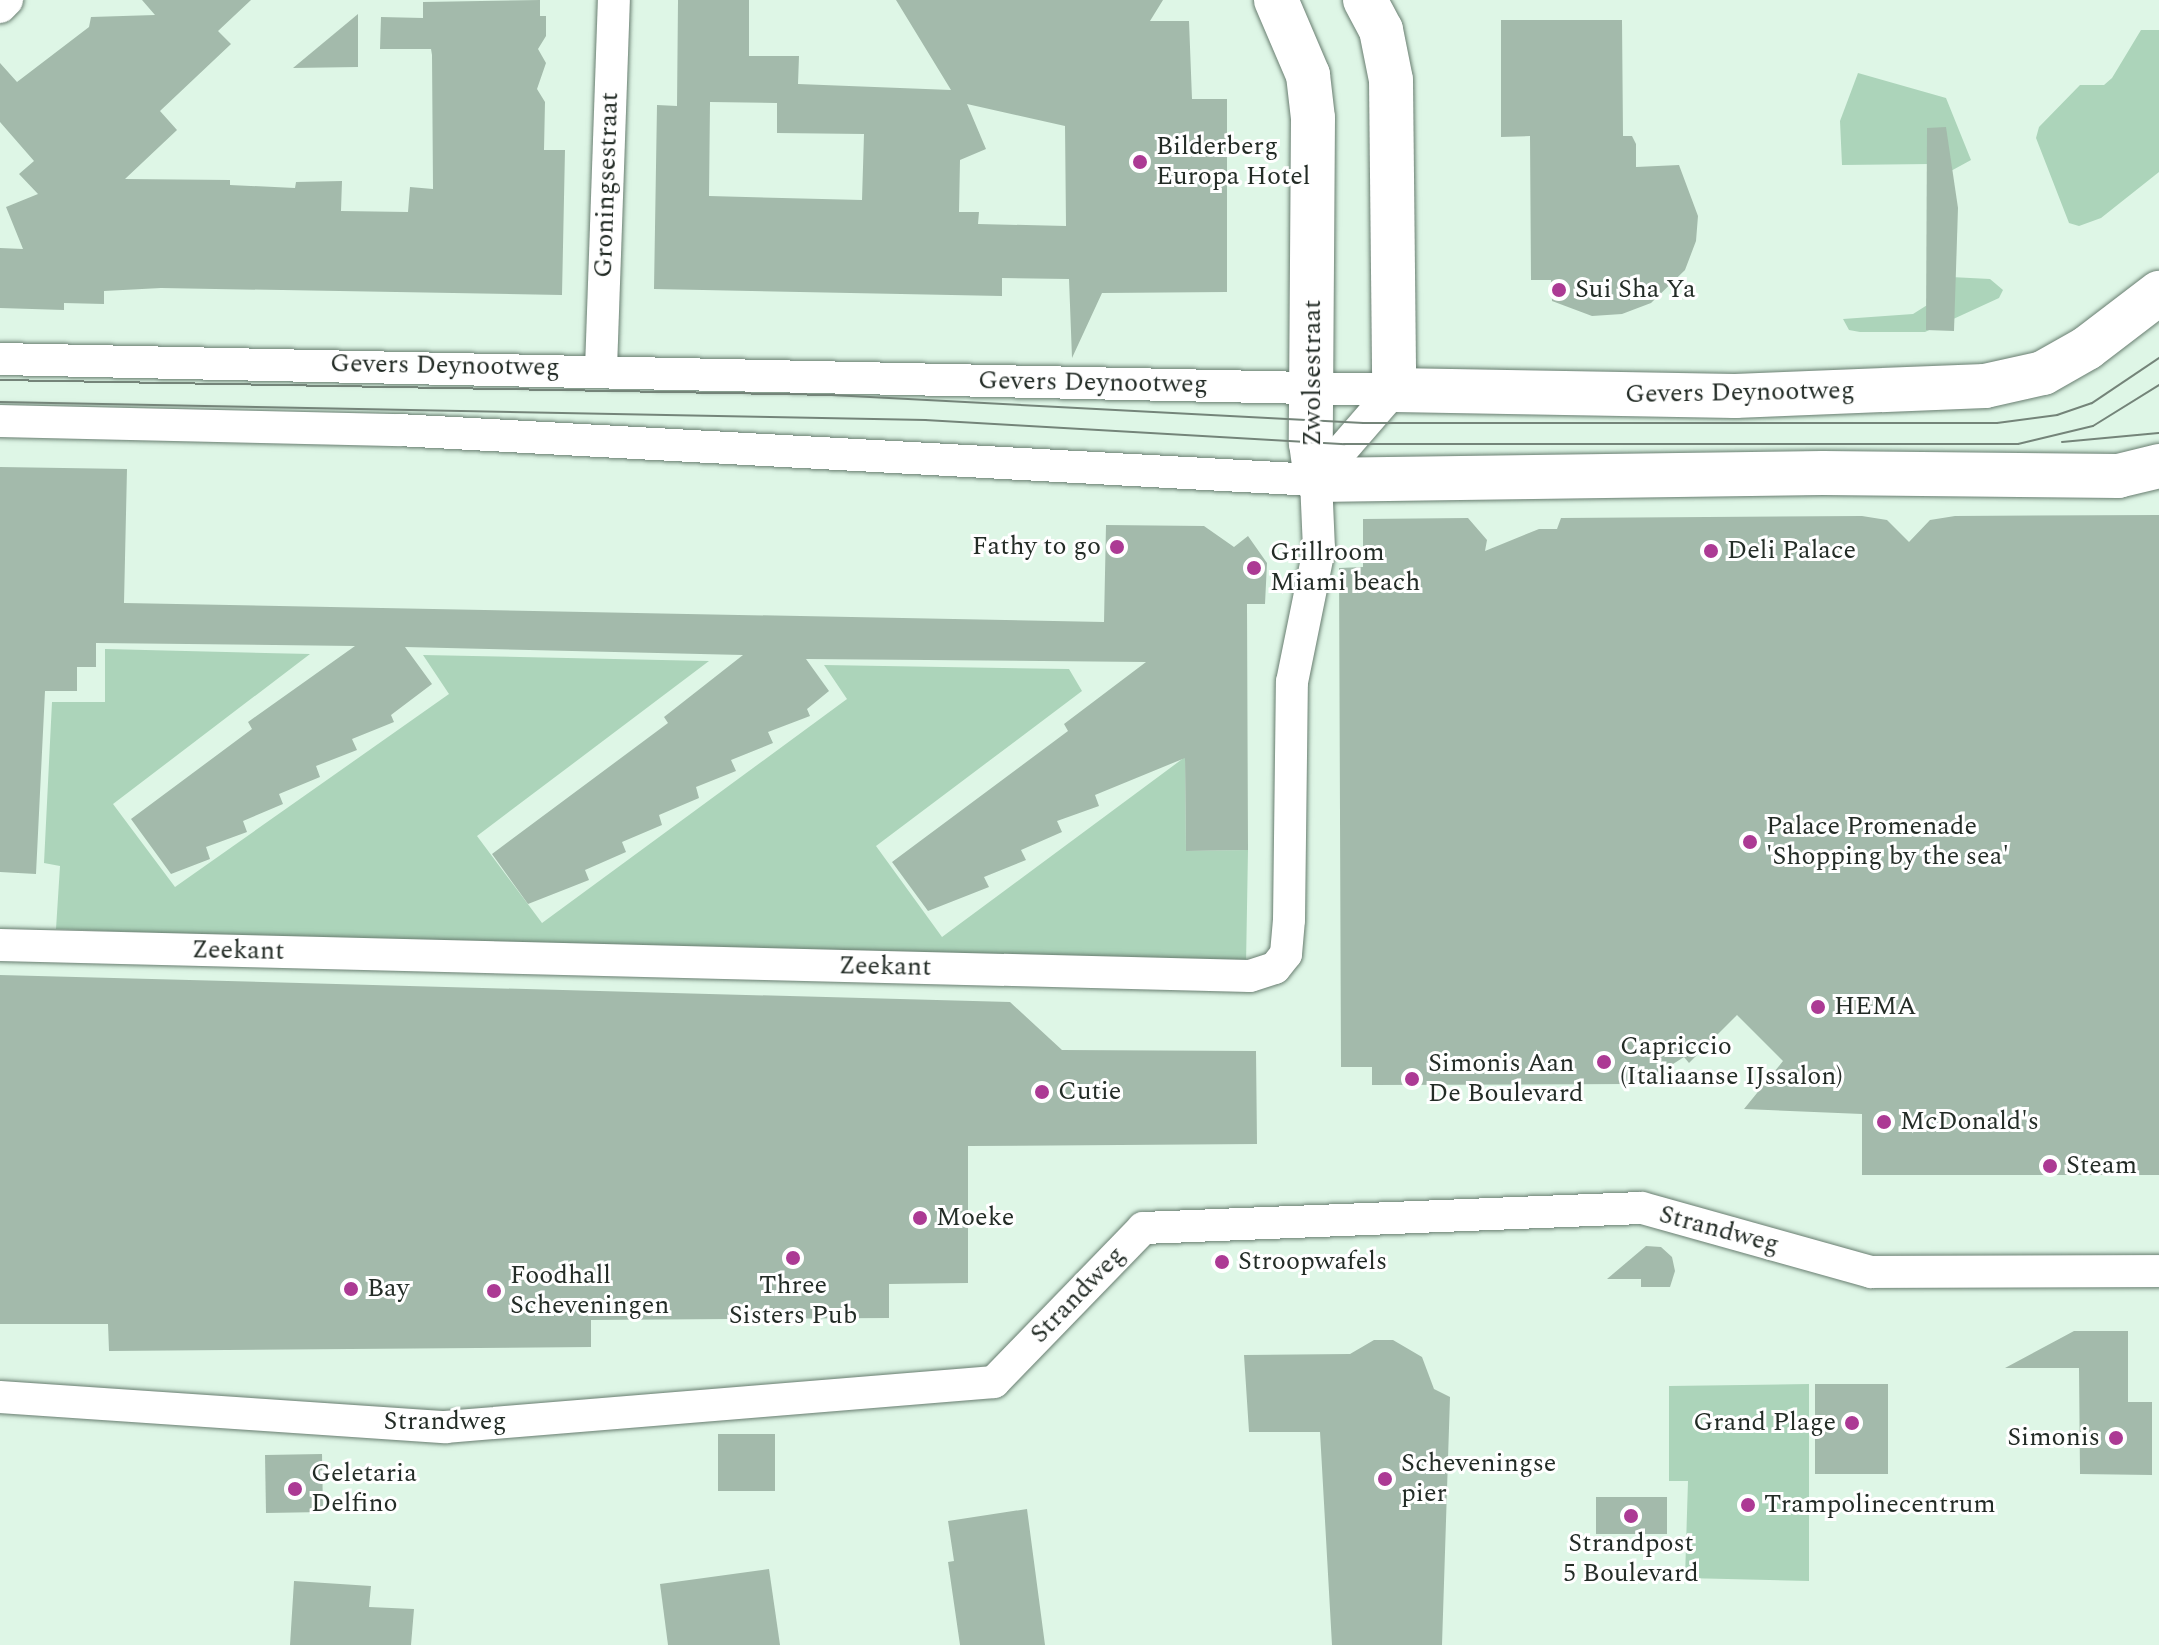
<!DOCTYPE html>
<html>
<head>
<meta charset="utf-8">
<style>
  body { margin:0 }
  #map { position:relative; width:2159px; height:1645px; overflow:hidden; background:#def6e6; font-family:Spectral,serif }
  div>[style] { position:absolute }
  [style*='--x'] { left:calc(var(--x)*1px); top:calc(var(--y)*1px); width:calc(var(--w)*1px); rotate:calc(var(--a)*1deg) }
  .green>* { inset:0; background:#acd4ba }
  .building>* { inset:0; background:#a3baab; transform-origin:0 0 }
  .roads { filter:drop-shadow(0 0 2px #687d70) drop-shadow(0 0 2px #687d70) }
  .street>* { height:32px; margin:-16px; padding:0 16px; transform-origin:16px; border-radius:16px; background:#fff }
  .secondary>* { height:44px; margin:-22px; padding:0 22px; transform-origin:22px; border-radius:22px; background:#fff }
  .tram>* { height:2px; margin:-1px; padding:0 1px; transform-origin:1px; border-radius:1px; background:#748479 }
  .dots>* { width:22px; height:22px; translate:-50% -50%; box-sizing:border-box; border:4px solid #fff; border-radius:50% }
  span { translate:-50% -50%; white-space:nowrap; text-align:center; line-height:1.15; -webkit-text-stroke:6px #fff; paint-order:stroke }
  .poi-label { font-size:26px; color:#232c26 }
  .left { translate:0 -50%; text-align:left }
  .right { translate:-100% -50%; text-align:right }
  .street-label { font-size:26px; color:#232c26 }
</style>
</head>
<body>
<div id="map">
  <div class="green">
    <i style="clip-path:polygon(2141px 30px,2159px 30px,2159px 172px,2101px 218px,2079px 226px,2069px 223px,2036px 138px,2039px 127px,2080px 85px,2104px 85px,2112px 78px)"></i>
    <i style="clip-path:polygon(1858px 73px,1946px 98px,1971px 160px,1949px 172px,1930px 164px,1842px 165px,1840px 121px)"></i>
    <i style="clip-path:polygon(1931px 276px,1990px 279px,2003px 290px,1999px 298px,1925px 332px,1860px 332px,1849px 330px,1843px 319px,1913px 314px,1932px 302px)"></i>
    <i style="clip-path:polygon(105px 649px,310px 654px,113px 804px,175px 887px,449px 694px,423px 655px,709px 661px,477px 836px,542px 923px,847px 699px,824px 665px,1069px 669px,1082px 691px,876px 846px,942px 937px,1185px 757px,1186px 851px,1248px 850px,1246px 965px,953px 963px,56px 929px,60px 866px,44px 863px,52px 702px,105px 702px)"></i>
    <i style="clip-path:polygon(1809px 1384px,1809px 1581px,1685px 1578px,1688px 1481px,1669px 1481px,1669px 1386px)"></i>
  </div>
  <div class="building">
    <i style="clip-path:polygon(142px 0,251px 0,218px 31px,231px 44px,160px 111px,177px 130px,125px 179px,230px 180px,230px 185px,295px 188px,296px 182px,342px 181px,341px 211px,408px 212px,410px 187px,433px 189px,432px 55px,431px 49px,380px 49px,381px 17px,423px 18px,423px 2px,540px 0,540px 16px,546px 16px,546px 36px,538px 49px,546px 63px,537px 89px,545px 102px,544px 150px,565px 150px,562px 295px,161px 288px,104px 291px,104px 304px,64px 303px,64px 310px,0 308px,0 248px,23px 249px,6px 207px,38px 194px,19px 174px,34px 161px,0 122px,0 63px,17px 82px,89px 27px,91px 17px,155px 15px)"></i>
    <i style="clip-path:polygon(evenodd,678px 0,749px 0,749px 56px,799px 56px,798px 84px,951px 90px,896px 0,1163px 0,1150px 21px,1189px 21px,1192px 99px,1227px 99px,1227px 292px,1102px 293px,1072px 358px,1069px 279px,1002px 278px,1002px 296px,654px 289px,657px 105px,677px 106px,678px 0,710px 102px,777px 103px,777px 133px,864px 134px,862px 200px,709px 196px,710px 102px,678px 0,967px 104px,1065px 126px,1066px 226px,978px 224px,979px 212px,959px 212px,960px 160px,986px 149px,967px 104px)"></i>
    <i style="clip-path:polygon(358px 14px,358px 67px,293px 68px)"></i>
    <i style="clip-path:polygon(1501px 20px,1622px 20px,1623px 136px,1632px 136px,1636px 144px,1636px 167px,1679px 165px,1698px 216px,1696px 241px,1685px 270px,1651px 303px,1622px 314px,1592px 316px,1552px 301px,1551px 280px,1531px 280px,1530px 136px,1501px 137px)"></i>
    <i style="clip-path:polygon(1946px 127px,1958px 208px,1954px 331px,1926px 330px,1927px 128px)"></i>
    <i style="clip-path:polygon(0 467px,127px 469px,124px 603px,1104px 622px,1106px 525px,1204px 526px,1234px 547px,1248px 536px,1267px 563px,1265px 604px,1247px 604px,1248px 850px,1186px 851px,1185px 758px,1095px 795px,1099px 806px,1057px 821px,1062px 832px,1021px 850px,1026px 860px,984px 877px,989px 887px,928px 911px,892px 862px,1068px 731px,1064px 724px,1146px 662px,806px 659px,829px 691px,807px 709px,810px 716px,768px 732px,773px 743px,731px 760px,736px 771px,696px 787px,699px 798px,659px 815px,662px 825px,622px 842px,626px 852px,585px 870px,589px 880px,528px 904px,492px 854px,668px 723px,664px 717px,743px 655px,405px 647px,432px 684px,391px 715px,394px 722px,352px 739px,357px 750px,316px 766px,320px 777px,279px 794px,283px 804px,243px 821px,247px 832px,206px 847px,210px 859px,171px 874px,131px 819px,252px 729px,248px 722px,355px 646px,96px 643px,96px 667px,77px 667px,77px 691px,45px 691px,36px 874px,0 872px)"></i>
    <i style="clip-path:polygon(2159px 515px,2159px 1175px,1862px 1175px,1862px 1114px,1744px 1109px,1783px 1061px,1737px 1015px,1689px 1063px,1684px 1057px,1651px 1078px,1626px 1084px,1372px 1085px,1372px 1067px,1341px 1067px,1339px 568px,1363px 567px,1363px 519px,1468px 518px,1487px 540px,1485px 551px,1539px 529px,1557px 529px,1561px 518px,1862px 516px,1887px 520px,1909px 542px,1930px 520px,1955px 516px)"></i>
    <i style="clip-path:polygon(0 975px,1010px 1002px,1062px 1050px,1256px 1051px,1257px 1144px,968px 1146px,968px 1283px,889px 1284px,889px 1318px,591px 1320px,591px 1347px,109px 1351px,108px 1324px,0 1324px)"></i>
    <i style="clip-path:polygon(1646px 1246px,1661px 1247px,1672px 1257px,1675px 1271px,1670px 1287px,1641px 1287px,1641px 1279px,1607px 1279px)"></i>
    <i style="clip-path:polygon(2074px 1331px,2128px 1331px,2128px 1402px,2152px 1402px,2152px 1475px,2080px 1474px,2079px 1368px,2005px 1368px)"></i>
    <i style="clip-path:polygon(1374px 1340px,1393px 1340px,1422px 1357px,1434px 1389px,1450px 1397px,1442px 1645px,1332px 1645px,1320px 1432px,1249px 1432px,1244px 1355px,1350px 1354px)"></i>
    <i style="left:1888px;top:1384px;width:90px;height:73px;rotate:90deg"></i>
    <i style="left:718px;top:1434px;width:57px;height:57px"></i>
    <i style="left:322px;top:1454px;width:58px;height:57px;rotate:89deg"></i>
    <i style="left:1596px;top:1497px;width:71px;height:37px"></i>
    <i style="clip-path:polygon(1027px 1509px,1045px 1645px,960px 1645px,948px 1562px,954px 1561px,948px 1521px)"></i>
    <i style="clip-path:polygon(769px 1569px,780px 1645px,668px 1645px,660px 1584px)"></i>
    <i style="clip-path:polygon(294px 1581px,371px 1586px,369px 1607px,414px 1609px,411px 1645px,290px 1645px)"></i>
  </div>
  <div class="roads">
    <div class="street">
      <i style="--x:0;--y:7;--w:10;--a:-45"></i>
      <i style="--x:0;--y:359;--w:1394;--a:1.27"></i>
      <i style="--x:601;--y:369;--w:369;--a:-88"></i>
      <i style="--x:0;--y:421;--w:398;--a:1.3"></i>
      <i style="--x:398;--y:430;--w:919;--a:3.12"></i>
      <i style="--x:1316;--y:480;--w:119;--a:-49.1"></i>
      <i style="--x:0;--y:945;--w:1250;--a:1.42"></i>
      <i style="--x:1250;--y:976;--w:26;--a:-18"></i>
      <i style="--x:1275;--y:968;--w:18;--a:-52"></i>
      <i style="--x:1286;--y:954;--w:34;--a:-85"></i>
      <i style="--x:1289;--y:920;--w:238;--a:-89.3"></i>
      <i style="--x:1292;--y:682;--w:136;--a:-78.5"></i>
      <i style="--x:1319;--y:549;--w:69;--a:-92.5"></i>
      <i style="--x:0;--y:1397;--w:446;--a:3.9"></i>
      <i style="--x:445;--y:1427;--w:551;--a:-4.69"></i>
      <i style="--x:994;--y:1382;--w:214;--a:-45.9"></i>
      <i style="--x:1143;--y:1228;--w:499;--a:-2.3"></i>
      <i style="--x:1642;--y:1208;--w:238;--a:15.6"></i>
      <i style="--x:1871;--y:1272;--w:288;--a:-0.2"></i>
    </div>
    <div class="secondary">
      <i style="--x:1276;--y:0;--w:82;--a:66.9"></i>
      <i style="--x:1308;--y:75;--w:43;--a:83.4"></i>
      <i style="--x:1313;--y:118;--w:325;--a:90.4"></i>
      <i style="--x:1311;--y:443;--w:37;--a:82"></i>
      <i style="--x:1316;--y:480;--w:507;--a:-0.79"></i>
      <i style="--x:1823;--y:473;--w:295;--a:0.6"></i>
      <i style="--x:2118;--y:476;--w:42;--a:-13.7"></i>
      <i style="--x:1365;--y:0;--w:34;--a:62"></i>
      <i style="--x:1381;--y:30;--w:51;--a:78.7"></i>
      <i style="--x:1391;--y:80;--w:310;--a:89.4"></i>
      <i style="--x:1394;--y:390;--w:341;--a:1"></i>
      <i style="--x:1735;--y:396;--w:250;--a:-2.3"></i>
      <i style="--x:1985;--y:386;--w:59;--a:-12.6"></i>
      <i style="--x:2043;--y:373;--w:51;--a:-29.6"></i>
      <i style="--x:2087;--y:348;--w:91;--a:-37.4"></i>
    </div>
  </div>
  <div class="tram">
    <i style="--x:0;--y:380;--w:832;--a:1.03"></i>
    <i style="--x:832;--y:395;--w:532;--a:3.02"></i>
    <i style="--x:1363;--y:423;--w:634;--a:0"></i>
    <i style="--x:1997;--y:423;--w:61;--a:-7.6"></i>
    <i style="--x:2057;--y:415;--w:37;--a:-19"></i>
    <i style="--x:2092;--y:403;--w:81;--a:-33.9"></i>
    <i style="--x:0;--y:402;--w:926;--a:1.11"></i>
    <i style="--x:926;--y:420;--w:419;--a:3.3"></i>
    <i style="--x:1344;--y:444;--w:674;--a:0"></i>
    <i style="--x:2018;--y:444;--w:77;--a:-13.5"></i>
    <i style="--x:2093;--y:426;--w:78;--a:-31.8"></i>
    <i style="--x:2062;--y:442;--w:97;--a:-5.3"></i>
  </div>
  <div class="dots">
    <i style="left:1140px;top:162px;background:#ac3a94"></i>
    <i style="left:1559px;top:290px;background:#ac3a94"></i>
    <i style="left:1117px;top:547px;background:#ac3a94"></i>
    <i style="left:1711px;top:551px;background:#ac3a94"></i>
    <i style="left:1254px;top:568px;background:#ac3a94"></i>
    <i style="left:1750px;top:842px;background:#ac3a94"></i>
    <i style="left:1818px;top:1007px;background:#ac3a94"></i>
    <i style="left:1604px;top:1062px;background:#ac3a94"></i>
    <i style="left:1412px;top:1079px;background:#ac3a94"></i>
    <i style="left:1042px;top:1092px;background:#ac3a94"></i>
    <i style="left:1884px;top:1122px;background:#ac3a94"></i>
    <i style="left:2050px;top:1166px;background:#ac3a94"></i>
    <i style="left:920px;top:1218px;background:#ac3a94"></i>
    <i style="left:793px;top:1258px;background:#ac3a94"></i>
    <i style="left:1222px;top:1262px;background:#ac3a94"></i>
    <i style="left:351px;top:1289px;background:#ac3a94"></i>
    <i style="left:494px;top:1291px;background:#ac3a94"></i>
    <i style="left:1852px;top:1423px;background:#ac3a94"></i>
    <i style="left:2116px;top:1438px;background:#ac3a94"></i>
    <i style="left:1385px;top:1479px;background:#ac3a94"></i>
    <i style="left:295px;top:1489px;background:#ac3a94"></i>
    <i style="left:1748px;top:1505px;background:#ac3a94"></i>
    <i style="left:1631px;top:1516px;background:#ac3a94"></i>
  </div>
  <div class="poi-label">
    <span class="left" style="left:1156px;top:162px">Bilderberg<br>Europa Hotel</span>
    <span class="left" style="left:1575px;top:290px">Sui Sha Ya</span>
    <span class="right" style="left:1101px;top:547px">Fathy to go</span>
    <span class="left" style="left:1727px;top:551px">Deli Palace</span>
    <span class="left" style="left:1270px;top:568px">Grillroom<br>Miami beach</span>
    <span class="left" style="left:1766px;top:842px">Palace Promenade<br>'Shopping by the sea'</span>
    <span class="left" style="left:1834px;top:1007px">HEMA</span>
    <span class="left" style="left:1620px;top:1062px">Capriccio<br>(Italiaanse IJssalon)</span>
    <span class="left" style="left:1428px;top:1079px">Simonis Aan<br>De Boulevard</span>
    <span class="left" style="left:1058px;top:1092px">Cutie</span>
    <span class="left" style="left:1900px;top:1122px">McDonald's</span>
    <span class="left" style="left:2066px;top:1166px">Steam</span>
    <span class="left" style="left:936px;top:1218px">Moeke</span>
    <span class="left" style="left:1238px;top:1262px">Stroopwafels</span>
    <span class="left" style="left:510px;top:1291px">Foodhall<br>Scheveningen</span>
    <span style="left:793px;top:1301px">Three<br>Sisters Pub</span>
    <span class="left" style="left:367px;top:1289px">Bay</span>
    <span class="right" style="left:1836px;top:1423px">Grand Plage</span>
    <span class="right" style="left:2100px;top:1438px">Simonis</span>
    <span class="left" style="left:1401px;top:1479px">Scheveningse<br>pier</span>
    <span class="left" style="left:311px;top:1489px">Geletaria<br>Delfino</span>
    <span class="left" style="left:1764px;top:1505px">Trampolinecentrum</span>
    <span style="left:1631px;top:1559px">Strandpost<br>5 Boulevard</span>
  </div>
  <div class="street-label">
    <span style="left:607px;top:185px;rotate:-88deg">Groningsestraat</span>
    <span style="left:445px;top:366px;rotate:1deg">Gevers Deynootweg</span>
    <span style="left:1313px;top:373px;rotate:-90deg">Zwolsestraat</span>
    <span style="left:1093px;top:383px;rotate:1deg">Gevers Deynootweg</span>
    <span style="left:1740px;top:393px;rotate:-1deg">Gevers Deynootweg</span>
    <span style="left:238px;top:951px;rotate:1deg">Zeekant</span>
    <span style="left:885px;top:967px;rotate:1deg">Zeekant</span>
    <span style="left:1719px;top:1230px;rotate:15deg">Strandweg</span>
    <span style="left:1078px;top:1295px;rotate:-46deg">Strandweg</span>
    <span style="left:445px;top:1422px">Strandweg</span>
  </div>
</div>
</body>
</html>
